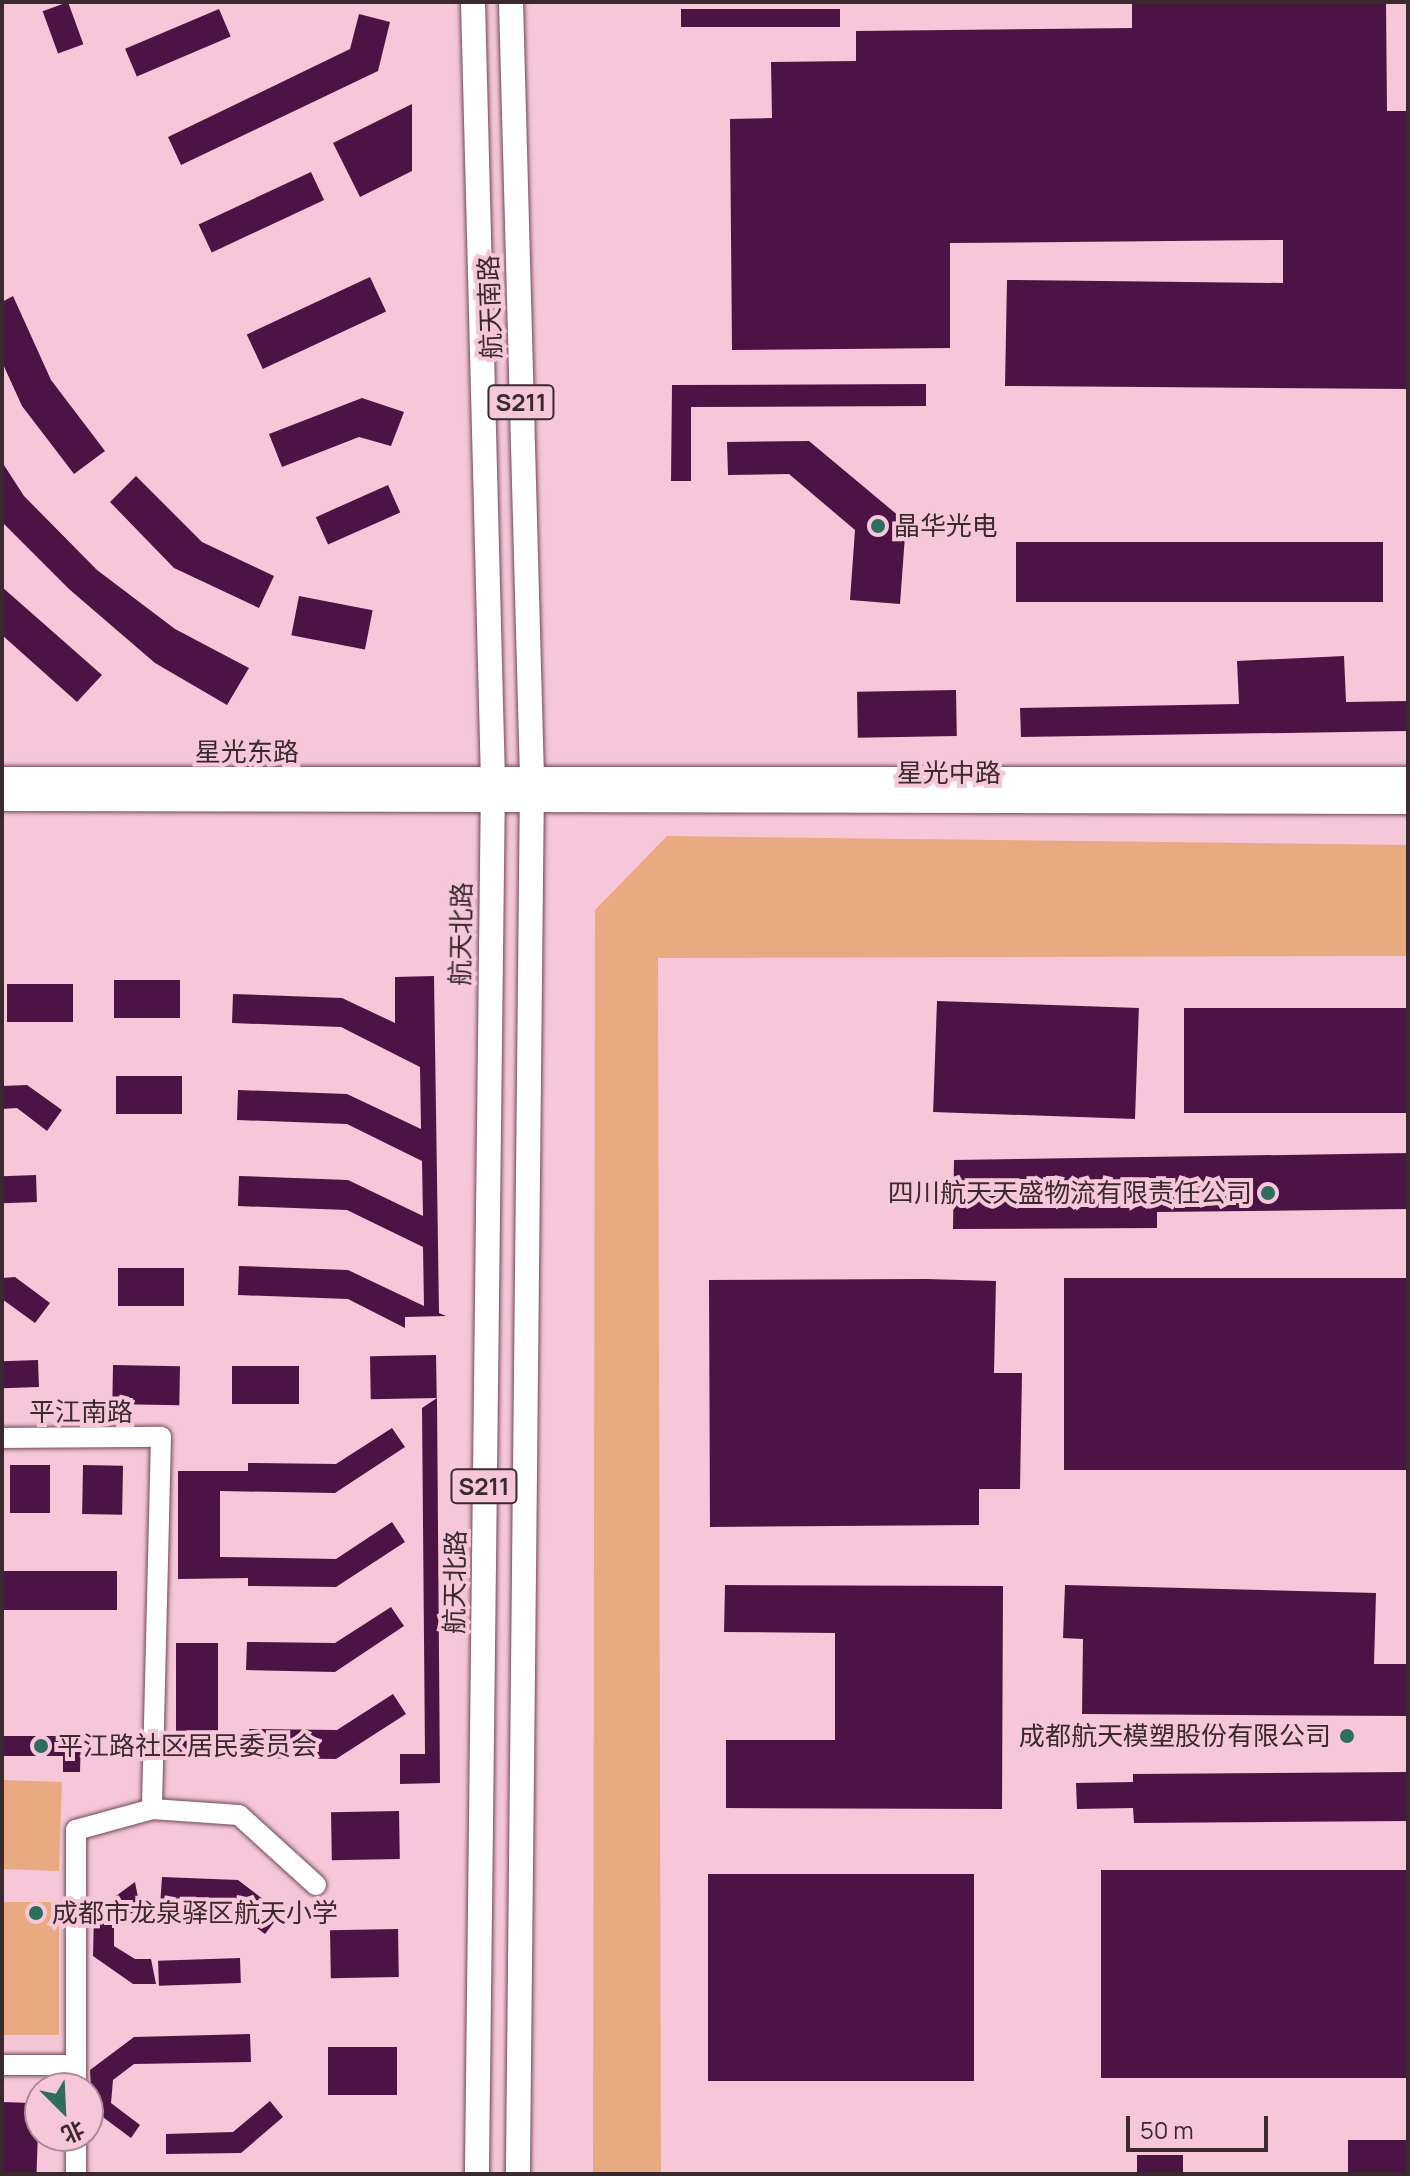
<!DOCTYPE html>
<html>
<head>
<meta charset="utf-8">
<style>
  body { margin:0 }
  #map { position:relative; width:1410px; height:2176px; overflow:hidden; background:#f5c7d9; font-family:Manrope,"Noto Sans SC",sans-serif }
  div>[style] { position:absolute }
  [style*='--x'] { left:calc(var(--x)*1px); top:calc(var(--y)*1px); width:calc(var(--w)*1px); rotate:calc(var(--a)*1deg) }
  .green>* { inset:0; background:#eaaa81; transform-origin:0 0 }
  .building>* { inset:0; background:#4b1444; transform-origin:0 0 }
  .roads { filter:drop-shadow(0 0 2px #6f4958) drop-shadow(0 0 2px #6f4958) }
  .minor>* { height:20px; margin:-10px; padding:0 10px; transform-origin:10px; border-radius:10px; background:#fff }
  .major>* { height:24px; margin:-12px; padding:0 12px; transform-origin:12px; border-radius:12px; background:#fff }
  .dots>* { width:22px; height:22px; translate:-50% -50%; box-sizing:border-box; border:4px solid #f5c7d9; border-radius:50% }
  span { translate:-50% -50%; white-space:nowrap; text-align:center; line-height:1.15; -webkit-text-stroke:8px #f5c7d9; paint-order:stroke }
  .shield-label span { padding:2px 6px; background:#f5c7d9; border:2px solid; border-radius:6px; -webkit-text-stroke-width:0 }
  .shield-label { font-size:24px; color:#3b2930; font-weight:700 }
  .street-label { font-size:26px; color:#3b2930 }
  .poi-label { font-size:26px; color:#3b2930 }
  .left { translate:0 -50%; text-align:left }
  .right { translate:-100% -50%; text-align:right }
  .frame { position:absolute; inset:0; border:4px solid #3b2930; pointer-events:none }
  .north { position:absolute; left:24px; top:2072px; width:80px; height:80px; box-sizing:border-box; background:#f5c7d9; border:2px solid #ab8895; border-radius:50%; rotate:156deg; font-size:22px; font-weight:700; line-height:32px; text-align:center; color:#3b2930 }
  .north::after { content:''; display:block; margin:auto; width:28px; height:36px; background:#2c6d5b; clip-path:polygon(50% 0,100% 100%,50% 72%,0 100%) }
  .scale { position:absolute; left:1126px; top:2116px; width:142px; height:36px; box-sizing:border-box; border:4px solid #3b2930; border-top:0; padding-left:10px; font-size:24px; line-height:28px; white-space:nowrap; color:#3b2930; -webkit-text-stroke:6px #f5c7d9; paint-order:stroke }
</style>
</head>
<body>
<div id="map">
  <div class="green">
    <i style="clip-path:polygon(667px 836px,1408px 845px,1408px 956px,658px 958px,661px 2174px,593px 2174px,595px 910px)"></i>
    <i style="left:2px;top:1780px;width:60px;height:89px;rotate:2deg"></i>
    <i style="left:2px;top:1902px;width:57px;height:133px"></i>
  </div>
  <div class="building">
    <i style="left:68px;top:2px;width:45px;height:27px;rotate:70deg"></i>
    <i style="clip-path:polygon(1132px 2px,1386px 2px,1387px 111px,1408px 111px,1408px 389px,1005px 386px,1007px 280px,1283px 283px,1283px 240px,950px 243px,950px 348px,732px 350px,730px 119px,772px 118px,771px 62px,856px 61px,856px 31px,1132px 28px)"></i>
    <i style="left:219px;top:9px;width:30px;height:102px;rotate:67deg"></i>
    <i style="left:840px;top:9px;width:18px;height:159px;rotate:90deg"></i>
    <i style="clip-path:polygon(359px 14px,390px 22px,378px 71px,181px 165px,168px 137px,350px 49px)"></i>
    <i style="clip-path:polygon(412px 104px,412px 171px,360px 197px,333px 143px)"></i>
    <i style="left:311px;top:172px;width:31px;height:124px;rotate:65deg"></i>
    <i style="left:370px;top:277px;width:38px;height:136px;rotate:65deg"></i>
    <i style="clip-path:polygon(13px 296px,51px 380px,105px 451px,74px 474px,22px 406px,2px 362px,2px 302px)"></i>
    <i style="clip-path:polygon(926px 384px,926px 406px,691px 407px,691px 481px,671px 481px,672px 385px)"></i>
    <i style="clip-path:polygon(362px 398px,404px 412px,391px 446px,359px 437px,282px 467px,269px 434px)"></i>
    <i style="clip-path:polygon(809px 441px,906px 522px,900px 604px,850px 600px,855px 530px,789px 474px,728px 475px,727px 442px)"></i>
    <i style="clip-path:polygon(2px 462px,24px 496px,97px 570px,175px 629px,249px 668px,227px 705px,155px 663px,69px 589px,2px 522px)"></i>
    <i style="clip-path:polygon(136px 476px,202px 542px,274px 576px,259px 608px,174px 568px,110px 502px)"></i>
    <i style="left:388px;top:485px;width:30px;height:79px;rotate:66deg"></i>
    <i style="left:1383px;top:542px;width:60px;height:367px;rotate:90deg"></i>
    <i style="clip-path:polygon(2px 587px,102px 675px,77px 702px,2px 635px)"></i>
    <i style="left:299px;top:596px;width:75px;height:40px;rotate:11deg"></i>
    <i style="clip-path:polygon(1344px 656px,1346px 702px,1408px 701px,1408px 731px,1021px 737px,1020px 708px,1239px 704px,1237px 661px)"></i>
    <i style="left:956px;top:690px;width:46px;height:99px;rotate:89deg"></i>
    <i style="clip-path:polygon(434px 976px,439px 1313px,446px 1316px,405px 1317px,405px 1328px,348px 1299px,238px 1295px,239px 1266px,348px 1270px,424px 1306px,423px 1247px,347px 1210px,238px 1206px,239px 1176px,348px 1180px,423px 1216px,422px 1161px,347px 1124px,237px 1120px,238px 1090px,347px 1094px,421px 1129px,420px 1067px,341px 1027px,232px 1023px,233px 994px,342px 998px,395px 1023px,395px 977px)"></i>
    <i style="left:114px;top:980px;width:66px;height:38px"></i>
    <i style="left:7px;top:984px;width:66px;height:38px"></i>
    <i style="left:937px;top:1001px;width:202px;height:111px;rotate:2deg"></i>
    <i style="left:1184px;top:1008px;width:224px;height:105px"></i>
    <i style="left:116px;top:1076px;width:66px;height:38px"></i>
    <i style="clip-path:polygon(27px 1085px,62px 1110px,47px 1131px,17px 1108px,2px 1109px,2px 1086px)"></i>
    <i style="clip-path:polygon(1408px 1153px,1408px 1209px,1157px 1212px,1157px 1228px,953px 1229px,954px 1160px)"></i>
    <i style="left:36px;top:1175px;width:27px;height:34px;rotate:88deg"></i>
    <i style="left:118px;top:1268px;width:66px;height:38px"></i>
    <i style="clip-path:polygon(15px 1277px,50px 1303px,35px 1323px,2px 1299px,2px 1278px)"></i>
    <i style="left:1064px;top:1278px;width:344px;height:192px"></i>
    <i style="clip-path:polygon(926px 1279px,996px 1281px,994px 1373px,1022px 1373px,1020px 1489px,979px 1489px,979px 1525px,710px 1527px,709px 1280px)"></i>
    <i style="left:436px;top:1355px;width:43px;height:66px;rotate:89deg"></i>
    <i style="left:38px;top:1360px;width:27px;height:36px;rotate:88deg"></i>
    <i style="left:113px;top:1365px;width:67px;height:39px;rotate:1deg"></i>
    <i style="left:232px;top:1366px;width:67px;height:38px"></i>
    <i style="clip-path:polygon(437px 1398px,440px 1783px,400px 1784px,400px 1754px,425px 1754px,422px 1408px)"></i>
    <i style="clip-path:polygon(392px 1428px,405px 1447px,335px 1493px,220px 1491px,220px 1557px,336px 1559px,392px 1522px,405px 1542px,336px 1587px,248px 1586px,248px 1578px,178px 1579px,178px 1471px,248px 1471px,248px 1463px,336px 1464px)"></i>
    <i style="left:10px;top:1465px;width:40px;height:48px"></i>
    <i style="left:83px;top:1465px;width:40px;height:49px;rotate:1deg"></i>
    <i style="left:117px;top:1571px;width:39px;height:115px;rotate:90deg"></i>
    <i style="clip-path:polygon(725px 1585px,1003px 1586px,1002px 1809px,726px 1808px,726px 1740px,835px 1740px,835px 1633px,724px 1632px)"></i>
    <i style="clip-path:polygon(1065px 1585px,1376px 1593px,1374px 1664px,1408px 1664px,1408px 1716px,1082px 1714px,1083px 1639px,1063px 1638px)"></i>
    <i style="clip-path:polygon(391px 1607px,404px 1626px,335px 1672px,246px 1670px,247px 1642px,335px 1643px)"></i>
    <i style="left:176px;top:1643px;width:42px;height:108px"></i>
    <i style="clip-path:polygon(393px 1694px,406px 1714px,336px 1759px,248px 1758px,249px 1729px,337px 1730px)"></i>
    <i style="clip-path:polygon(2px 1736px,81px 1736px,80px 1772px,63px 1772px,63px 1756px,2px 1756px)"></i>
    <i style="clip-path:polygon(1408px 1772px,1408px 1821px,1134px 1823px,1133px 1808px,1077px 1809px,1076px 1783px,1133px 1782px,1133px 1774px)"></i>
    <i style="left:399px;top:1811px;width:48px;height:68px;rotate:89deg"></i>
    <i style="left:1408px;top:1870px;width:208px;height:307px;rotate:90deg"></i>
    <i style="left:974px;top:1874px;width:207px;height:266px;rotate:90deg"></i>
    <i style="clip-path:polygon(162px 1877px,238px 1880px,281px 1913px,265px 1934px,232px 1909px,160px 1906px)"></i>
    <i style="clip-path:polygon(135px 1882px,140px 1908px,114px 1924px,114px 1946px,135px 1959px,151px 1959px,156px 1984px,133px 1984px,93px 1956px,94px 1912px)"></i>
    <i style="left:398px;top:1929px;width:48px;height:68px;rotate:89deg"></i>
    <i style="left:240px;top:1958px;width:25px;height:82px;rotate:88deg"></i>
    <i style="clip-path:polygon(250px 2034px,251px 2062px,134px 2064px,113px 2080px,111px 2103px,140px 2125px,131px 2138px,92px 2109px,90px 2070px,134px 2037px)"></i>
    <i style="left:328px;top:2047px;width:69px;height:48px"></i>
    <i style="clip-path:polygon(270px 2101px,283px 2117px,241px 2153px,166px 2154px,166px 2134px,233px 2132px)"></i>
    <i style="left:2px;top:2102px;width:37px;height:72px;rotate:2deg"></i>
    <i style="left:1408px;top:2140px;width:34px;height:60px;rotate:90deg"></i>
    <i style="left:1183px;top:2155px;width:19px;height:46px;rotate:90deg"></i>
  </div>
  <div class="roads">
    <div class="minor">
      <i style="--x:2;--y:1438;--w:159;--a:-0.4"></i>
      <i style="--x:161;--y:1437;--w:372;--a:91.4"></i>
      <i style="--x:2;--y:2065;--w:74;--a:0"></i>
      <i style="--x:76;--y:2088;--w:258;--a:-90"></i>
      <i style="--x:76;--y:1830;--w:79;--a:-15.4"></i>
      <i style="--x:152;--y:1809;--w:87;--a:3.9"></i>
      <i style="--x:239;--y:1815;--w:104;--a:42.3"></i>
      <i style="--x:76;--y:2174;--w:38;--a:-90"></i>
    </div>
    <div class="major">
      <i style="--x:473;--y:2;--w:778;--a:88.53"></i>
      <i style="--x:493;--y:780;--w:1394;--a:90.66"></i>
      <i style="--x:511;--y:2;--w:778;--a:88.45"></i>
      <i style="--x:532;--y:780;--w:1394;--a:90.58"></i>
      <i style="--x:2;--y:779;--w:1406;--a:0"></i>
      <i style="--x:2;--y:799;--w:1406;--a:0.12"></i>
    </div>
  </div>
  <div class="dots">
    <i style="left:878px;top:526px;background:#2c6d5b"></i>
    <i style="left:1268px;top:1193px;background:#2c6d5b"></i>
    <i style="left:1347px;top:1736px;background:#2c6d5b"></i>
    <i style="left:41px;top:1746px;background:#2c6d5b"></i>
    <i style="left:36px;top:1913px;background:#2c6d5b"></i>
  </div>
  <div class="shield-label">
    <span style="left:521px;top:402px">S211</span>
    <span style="left:484px;top:1486px">S211</span>
  </div>
  <div class="street-label">
    <span style="left:490px;top:307px;rotate:-92deg">航天南路</span>
    <span style="left:247px;top:752px">星光东路</span>
    <span style="left:949px;top:773px">星光中路</span>
    <span style="left:461px;top:934px;rotate:-89deg">航天北路</span>
    <span style="left:81px;top:1412px">平江南路</span>
    <span style="left:455px;top:1582px;rotate:-89deg">航天北路</span>
  </div>
  <div class="poi-label">
    <span class="left" style="left:894px;top:526px">晶华光电</span>
    <span class="right" style="left:1252px;top:1193px">四川航天天盛物流有限责任公司</span>
    <span class="right" style="left:1331px;top:1736px">成都航天模塑股份有限公司</span>
    <span class="left" style="left:57px;top:1746px">平江路社区居民委员会</span>
    <span class="left" style="left:52px;top:1913px">成都市龙泉驿区航天小学</span>
  </div>
  <div class="frame"></div>
  <div class="north">北</div>
  <div class="scale">50 m</div>
</div>
</body>
</html>
